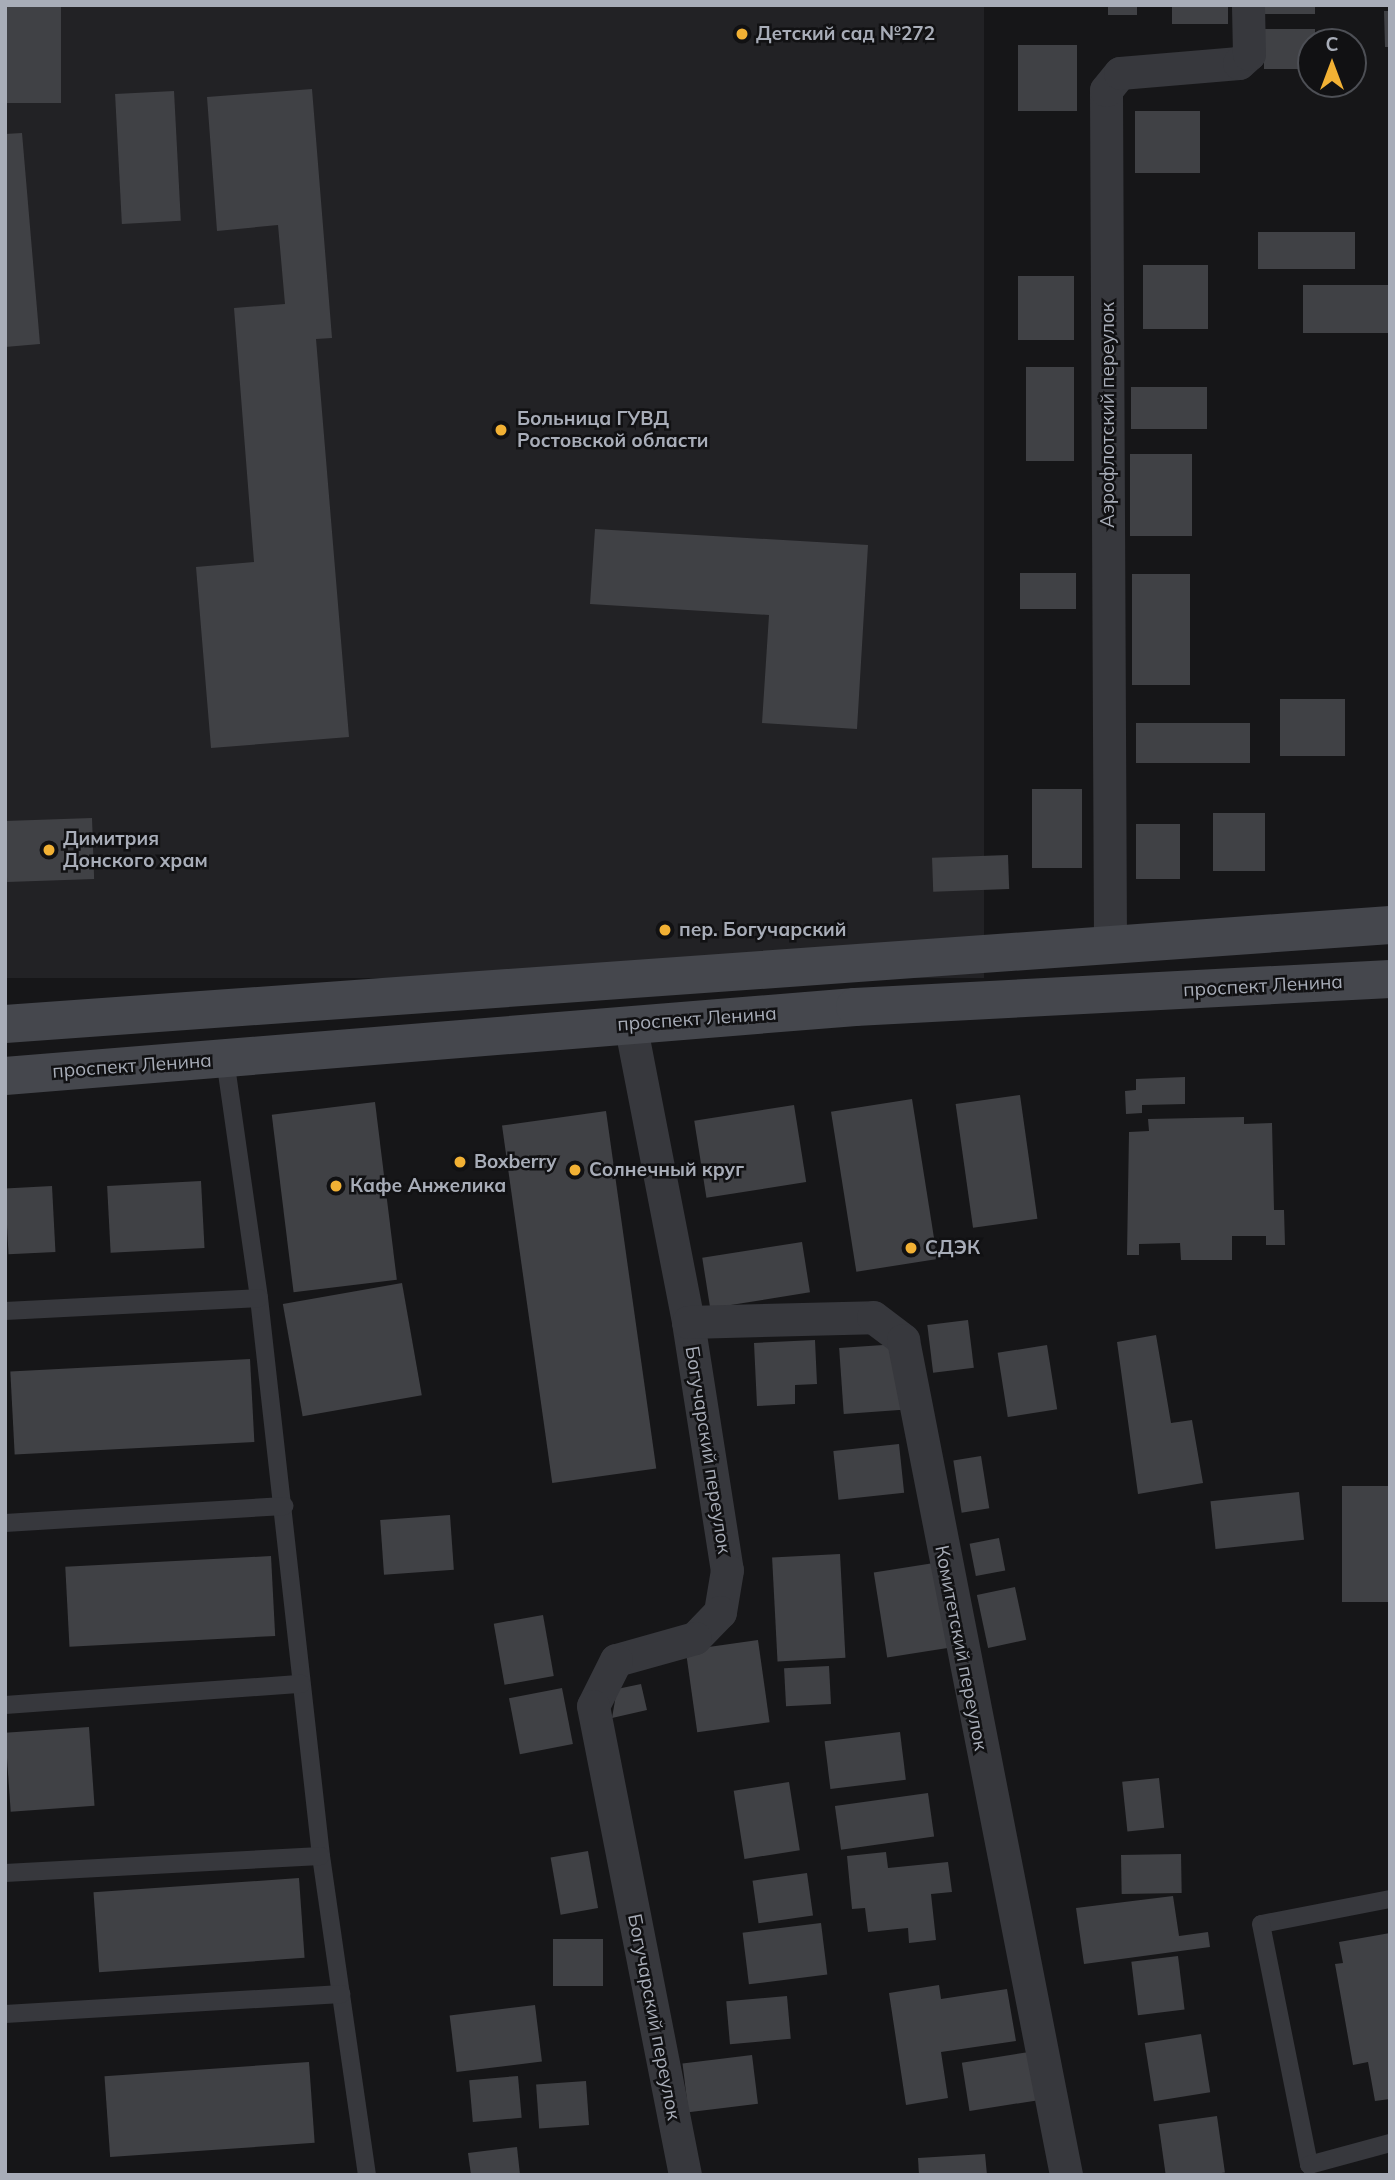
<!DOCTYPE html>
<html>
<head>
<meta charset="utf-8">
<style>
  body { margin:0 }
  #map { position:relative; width:1395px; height:2180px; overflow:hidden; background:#161618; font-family:Mulish,sans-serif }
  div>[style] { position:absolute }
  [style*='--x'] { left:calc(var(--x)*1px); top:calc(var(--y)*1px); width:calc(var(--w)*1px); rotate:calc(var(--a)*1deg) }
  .built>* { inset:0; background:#222225; transform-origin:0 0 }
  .building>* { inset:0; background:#404145; transform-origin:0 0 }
  .service>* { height:18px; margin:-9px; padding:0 9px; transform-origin:9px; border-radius:9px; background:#37383d }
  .minor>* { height:33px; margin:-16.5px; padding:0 16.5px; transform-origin:16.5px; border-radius:16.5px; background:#37383d }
  .secondary>* { height:38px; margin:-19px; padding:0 19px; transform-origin:19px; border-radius:19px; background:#45474d }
  .dots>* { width:19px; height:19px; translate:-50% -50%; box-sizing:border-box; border:4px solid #111113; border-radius:50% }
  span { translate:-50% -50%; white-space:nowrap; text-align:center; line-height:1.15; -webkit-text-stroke:5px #111113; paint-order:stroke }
  .poi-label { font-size:19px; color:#a8adb8; font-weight:700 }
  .left { translate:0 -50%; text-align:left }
  .street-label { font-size:19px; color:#a8adb8 }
  .frame { position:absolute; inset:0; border:7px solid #a8adb8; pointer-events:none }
  .north { position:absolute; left:1297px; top:28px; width:70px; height:70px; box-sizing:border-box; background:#111113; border:2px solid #4d4f55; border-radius:50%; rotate:0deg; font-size:19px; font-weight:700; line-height:28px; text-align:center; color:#a8adb8 }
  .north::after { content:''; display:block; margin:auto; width:24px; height:32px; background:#f2b134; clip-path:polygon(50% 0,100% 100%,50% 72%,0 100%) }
</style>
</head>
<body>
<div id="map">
  <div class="built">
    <i style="left:5px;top:5px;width:979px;height:973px"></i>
  </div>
  <div class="building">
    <i style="left:5px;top:5px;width:56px;height:98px"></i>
    <i style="left:1108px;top:5px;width:29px;height:10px"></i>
    <i style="left:1172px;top:5px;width:56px;height:19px"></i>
    <i style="left:1259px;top:5px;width:56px;height:9px"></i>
    <i style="clip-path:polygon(1384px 11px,1390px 11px,1390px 47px,1385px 47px)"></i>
    <i style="left:1264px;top:29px;width:51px;height:40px"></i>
    <i style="left:1077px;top:45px;width:66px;height:59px;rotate:90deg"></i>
    <i style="clip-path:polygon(312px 89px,332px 338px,316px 339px,349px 737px,211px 748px,196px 567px,254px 562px,234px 308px,285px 304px,278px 225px,217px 231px,207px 97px)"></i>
    <i style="left:174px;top:91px;width:130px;height:59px;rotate:87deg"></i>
    <i style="left:1200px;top:111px;width:62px;height:65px;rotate:90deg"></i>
    <i style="clip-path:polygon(22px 133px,40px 344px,5px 347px,5px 134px)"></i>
    <i style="left:1355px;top:232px;width:37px;height:97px;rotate:90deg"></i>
    <i style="left:1208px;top:265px;width:64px;height:65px;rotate:90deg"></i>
    <i style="left:1018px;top:276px;width:56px;height:64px"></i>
    <i style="left:1389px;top:285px;width:48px;height:86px;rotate:90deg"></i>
    <i style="left:1026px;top:367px;width:48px;height:94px"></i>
    <i style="left:1131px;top:387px;width:76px;height:42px"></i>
    <i style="left:1130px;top:454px;width:62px;height:82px"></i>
    <i style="clip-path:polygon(595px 529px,868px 545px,857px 729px,762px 723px,769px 615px,590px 604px)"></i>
    <i style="left:1020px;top:573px;width:56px;height:36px"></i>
    <i style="left:1132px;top:574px;width:58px;height:111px"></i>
    <i style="left:1280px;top:699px;width:65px;height:57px"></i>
    <i style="left:1136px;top:723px;width:114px;height:40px"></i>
    <i style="left:1082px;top:789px;width:79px;height:50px;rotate:90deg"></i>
    <i style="left:1213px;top:813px;width:52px;height:58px"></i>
    <i style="left:92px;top:818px;width:61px;height:87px;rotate:88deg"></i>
    <i style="left:1136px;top:824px;width:44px;height:55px"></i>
    <i style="left:1008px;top:855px;width:34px;height:76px;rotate:88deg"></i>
    <i style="clip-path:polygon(1185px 1077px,1185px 1104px,1142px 1105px,1142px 1113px,1126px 1114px,1125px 1091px,1136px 1090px,1136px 1079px)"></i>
    <i style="left:1020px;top:1095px;width:125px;height:65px;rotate:82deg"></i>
    <i style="left:912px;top:1099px;width:162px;height:82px;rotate:81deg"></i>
    <i style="left:375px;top:1102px;width:179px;height:104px;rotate:83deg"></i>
    <i style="left:794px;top:1105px;width:78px;height:101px;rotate:81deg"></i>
    <i style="left:606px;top:1111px;width:361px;height:105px;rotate:82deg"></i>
    <i style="clip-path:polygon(1244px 1117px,1244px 1124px,1272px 1123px,1274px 1210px,1284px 1210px,1285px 1245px,1266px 1245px,1266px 1236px,1232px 1236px,1232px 1260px,1181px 1260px,1180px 1243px,1139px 1244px,1139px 1255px,1127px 1255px,1129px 1132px,1149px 1131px,1148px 1119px)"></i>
    <i style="left:201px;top:1181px;width:67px;height:94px;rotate:87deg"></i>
    <i style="left:52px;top:1186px;width:66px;height:47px;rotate:87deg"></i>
    <i style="left:802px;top:1242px;width:51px;height:101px;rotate:81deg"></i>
    <i style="left:402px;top:1283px;width:114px;height:121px;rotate:80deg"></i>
    <i style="left:968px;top:1320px;width:48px;height:41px;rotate:83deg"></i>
    <i style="clip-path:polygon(1156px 1335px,1171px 1423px,1192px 1420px,1203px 1483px,1138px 1494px,1117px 1342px)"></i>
    <i style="clip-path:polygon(815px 1340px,817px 1384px,795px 1385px,795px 1404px,757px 1406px,754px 1343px)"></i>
    <i style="left:898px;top:1344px;width:66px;height:59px;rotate:86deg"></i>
    <i style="left:1047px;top:1345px;width:65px;height:50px;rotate:81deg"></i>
    <i style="left:250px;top:1359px;width:83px;height:240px;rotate:87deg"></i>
    <i style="left:899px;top:1444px;width:49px;height:66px;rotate:84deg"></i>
    <i style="left:981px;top:1456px;width:53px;height:28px;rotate:81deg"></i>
    <i style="left:1390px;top:1486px;width:116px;height:48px;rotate:90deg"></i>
    <i style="left:1299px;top:1492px;width:48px;height:89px;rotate:84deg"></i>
    <i style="left:450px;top:1515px;width:55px;height:70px;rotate:86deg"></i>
    <i style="left:999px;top:1538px;width:33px;height:30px;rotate:79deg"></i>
    <i style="left:840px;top:1554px;width:104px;height:68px;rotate:87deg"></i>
    <i style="left:271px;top:1556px;width:80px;height:206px;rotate:87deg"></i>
    <i style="left:934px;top:1563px;width:86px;height:61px;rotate:81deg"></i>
    <i style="left:1015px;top:1587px;width:54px;height:39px;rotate:78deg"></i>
    <i style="left:543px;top:1615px;width:62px;height:50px;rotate:80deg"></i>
    <i style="left:758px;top:1640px;width:83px;height:73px;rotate:82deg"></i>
    <i style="left:829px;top:1666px;width:38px;height:45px;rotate:87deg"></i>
    <i style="clip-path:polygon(641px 1684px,647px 1710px,612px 1718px,617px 1689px)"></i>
    <i style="left:562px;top:1688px;width:57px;height:54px;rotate:79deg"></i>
    <i style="left:89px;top:1727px;width:79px;height:84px;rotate:86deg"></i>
    <i style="left:900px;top:1732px;width:48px;height:76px;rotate:83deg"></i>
    <i style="left:1159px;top:1778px;width:50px;height:37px;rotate:84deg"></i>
    <i style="left:789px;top:1782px;width:69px;height:56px;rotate:81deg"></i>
    <i style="left:928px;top:1793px;width:44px;height:94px;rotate:82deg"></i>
    <i style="left:588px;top:1851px;width:58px;height:38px;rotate:80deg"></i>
    <i style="clip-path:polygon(886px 1852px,888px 1868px,948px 1862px,952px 1892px,931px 1894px,936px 1940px,909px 1943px,908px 1928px,868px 1932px,865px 1908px,852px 1909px,847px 1856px)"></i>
    <i style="left:1181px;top:1854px;width:39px;height:60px;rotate:89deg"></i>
    <i style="left:807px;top:1873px;width:43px;height:55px;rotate:82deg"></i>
    <i style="left:299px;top:1878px;width:80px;height:206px;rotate:86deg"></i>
    <i style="clip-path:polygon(1173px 1896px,1179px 1936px,1208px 1932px,1210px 1947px,1084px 1964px,1076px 1908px)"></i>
    <i style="left:821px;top:1923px;width:52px;height:79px;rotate:83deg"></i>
    <i style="clip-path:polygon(1390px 1933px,1390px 2099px,1375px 2101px,1368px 2062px,1353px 2065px,1335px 1964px,1343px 1963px,1339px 1942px)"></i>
    <i style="left:603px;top:1939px;width:47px;height:50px;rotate:90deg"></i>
    <i style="left:1178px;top:1956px;width:54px;height:47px;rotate:83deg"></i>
    <i style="clip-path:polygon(939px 1985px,941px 1999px,1007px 1989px,1016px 2041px,941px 2052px,948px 2098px,906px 2105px,889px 1993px)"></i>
    <i style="left:787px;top:1996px;width:43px;height:61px;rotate:85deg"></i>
    <i style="left:535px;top:2005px;width:57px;height:86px;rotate:83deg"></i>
    <i style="left:1201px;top:2034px;width:59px;height:57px;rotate:81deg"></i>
    <i style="left:1029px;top:2052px;width:49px;height:68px;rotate:81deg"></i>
    <i style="left:752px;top:2055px;width:49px;height:70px;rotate:83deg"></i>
    <i style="left:309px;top:2062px;width:81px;height:205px;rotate:86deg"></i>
    <i style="left:518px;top:2076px;width:42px;height:49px;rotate:85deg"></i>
    <i style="left:586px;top:2081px;width:44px;height:50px;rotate:86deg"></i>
    <i style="left:1217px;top:2116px;width:57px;height:59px;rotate:82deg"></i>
    <i style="clip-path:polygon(517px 2147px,520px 2175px,471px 2175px,468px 2153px)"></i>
    <i style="clip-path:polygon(985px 2154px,987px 2175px,919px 2175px,918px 2158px)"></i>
  </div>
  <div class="service">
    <i style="--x:225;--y:1059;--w:241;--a:81.9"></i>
    <i style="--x:259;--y:1298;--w:561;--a:83.66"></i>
    <i style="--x:321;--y:1856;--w:322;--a:81.8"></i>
    <i style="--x:5;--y:1311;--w:254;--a:-2.9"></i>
    <i style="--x:5;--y:1523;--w:280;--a:-3.5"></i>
    <i style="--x:5;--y:1705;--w:297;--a:-4.1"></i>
    <i style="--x:5;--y:1873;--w:316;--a:-3.1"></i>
    <i style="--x:1390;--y:1899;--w:131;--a:169"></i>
    <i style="--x:1261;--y:1924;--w:246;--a:78.7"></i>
    <i style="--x:1309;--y:2165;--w:84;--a:-15.2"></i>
    <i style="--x:5;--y:2014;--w:337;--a:-3.4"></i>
  </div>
  <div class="minor">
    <i style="--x:1110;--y:943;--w:853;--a:-90.27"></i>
    <i style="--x:1106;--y:90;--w:22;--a:-51"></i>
    <i style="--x:1120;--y:73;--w:119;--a:-4.8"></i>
    <i style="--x:1239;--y:63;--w:13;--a:-42"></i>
    <i style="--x:1249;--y:54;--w:49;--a:-91.2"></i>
    <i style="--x:630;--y:1023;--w:305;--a:79"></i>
    <i style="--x:688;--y:1322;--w:251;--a:81.1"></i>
    <i style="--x:727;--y:1570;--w:43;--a:99.5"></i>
    <i style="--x:720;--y:1612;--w:36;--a:134"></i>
    <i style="--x:695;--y:1638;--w:82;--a:164.4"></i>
    <i style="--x:616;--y:1660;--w:51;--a:116.6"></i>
    <i style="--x:593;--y:1706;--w:478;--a:78.9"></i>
    <i style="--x:688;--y:1322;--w:185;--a:-1.5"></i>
    <i style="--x:873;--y:1317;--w:38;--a:37"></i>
    <i style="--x:903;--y:1340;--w:851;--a:78.95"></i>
  </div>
  <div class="secondary">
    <i style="--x:5;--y:1024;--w:1389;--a:-4.09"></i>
    <i style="--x:5;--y:1076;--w:853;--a:-4.64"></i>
    <i style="--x:855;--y:1007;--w:536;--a:-3"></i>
  </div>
  <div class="dots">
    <i style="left:742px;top:34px;background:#f2b134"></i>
    <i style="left:501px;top:430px;background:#f2b134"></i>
    <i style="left:49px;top:850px;background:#f2b134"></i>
    <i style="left:665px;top:930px;background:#f2b134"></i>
    <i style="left:460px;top:1162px;background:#f2b134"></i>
    <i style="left:575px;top:1170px;background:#f2b134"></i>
    <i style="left:336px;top:1186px;background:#f2b134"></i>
    <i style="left:911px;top:1248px;background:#f2b134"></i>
  </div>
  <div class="poi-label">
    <span class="left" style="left:756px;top:34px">Детский сад №272</span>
    <span class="left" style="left:517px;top:430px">Больница ГУВД<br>Ростовской области</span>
    <span class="left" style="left:63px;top:850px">Димитрия<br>Донского храм</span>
    <span class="left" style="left:679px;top:930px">пер. Богучарский</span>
    <span class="left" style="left:474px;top:1162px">Boxberry</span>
    <span class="left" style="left:589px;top:1170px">Солнечный круг</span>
    <span class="left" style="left:350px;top:1186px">Кафе Анжелика</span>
    <span class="left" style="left:925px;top:1248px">СДЭК</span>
  </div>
  <div class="street-label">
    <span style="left:1108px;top:415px;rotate:-90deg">Аэрофлотский переулок</span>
    <span style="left:1263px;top:986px;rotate:-3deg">проспект Ленина</span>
    <span style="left:697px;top:1019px;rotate:-4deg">проспект Ленина</span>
    <span style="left:132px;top:1066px;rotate:-4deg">проспект Ленина</span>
    <span style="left:708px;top:1450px;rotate:81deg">Богучарский переулок</span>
    <span style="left:961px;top:1648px;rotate:79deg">Комитетский переулок</span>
    <span style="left:654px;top:2017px;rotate:79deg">Богучарский переулок</span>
  </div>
  <div class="frame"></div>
  <div class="north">С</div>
</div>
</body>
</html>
